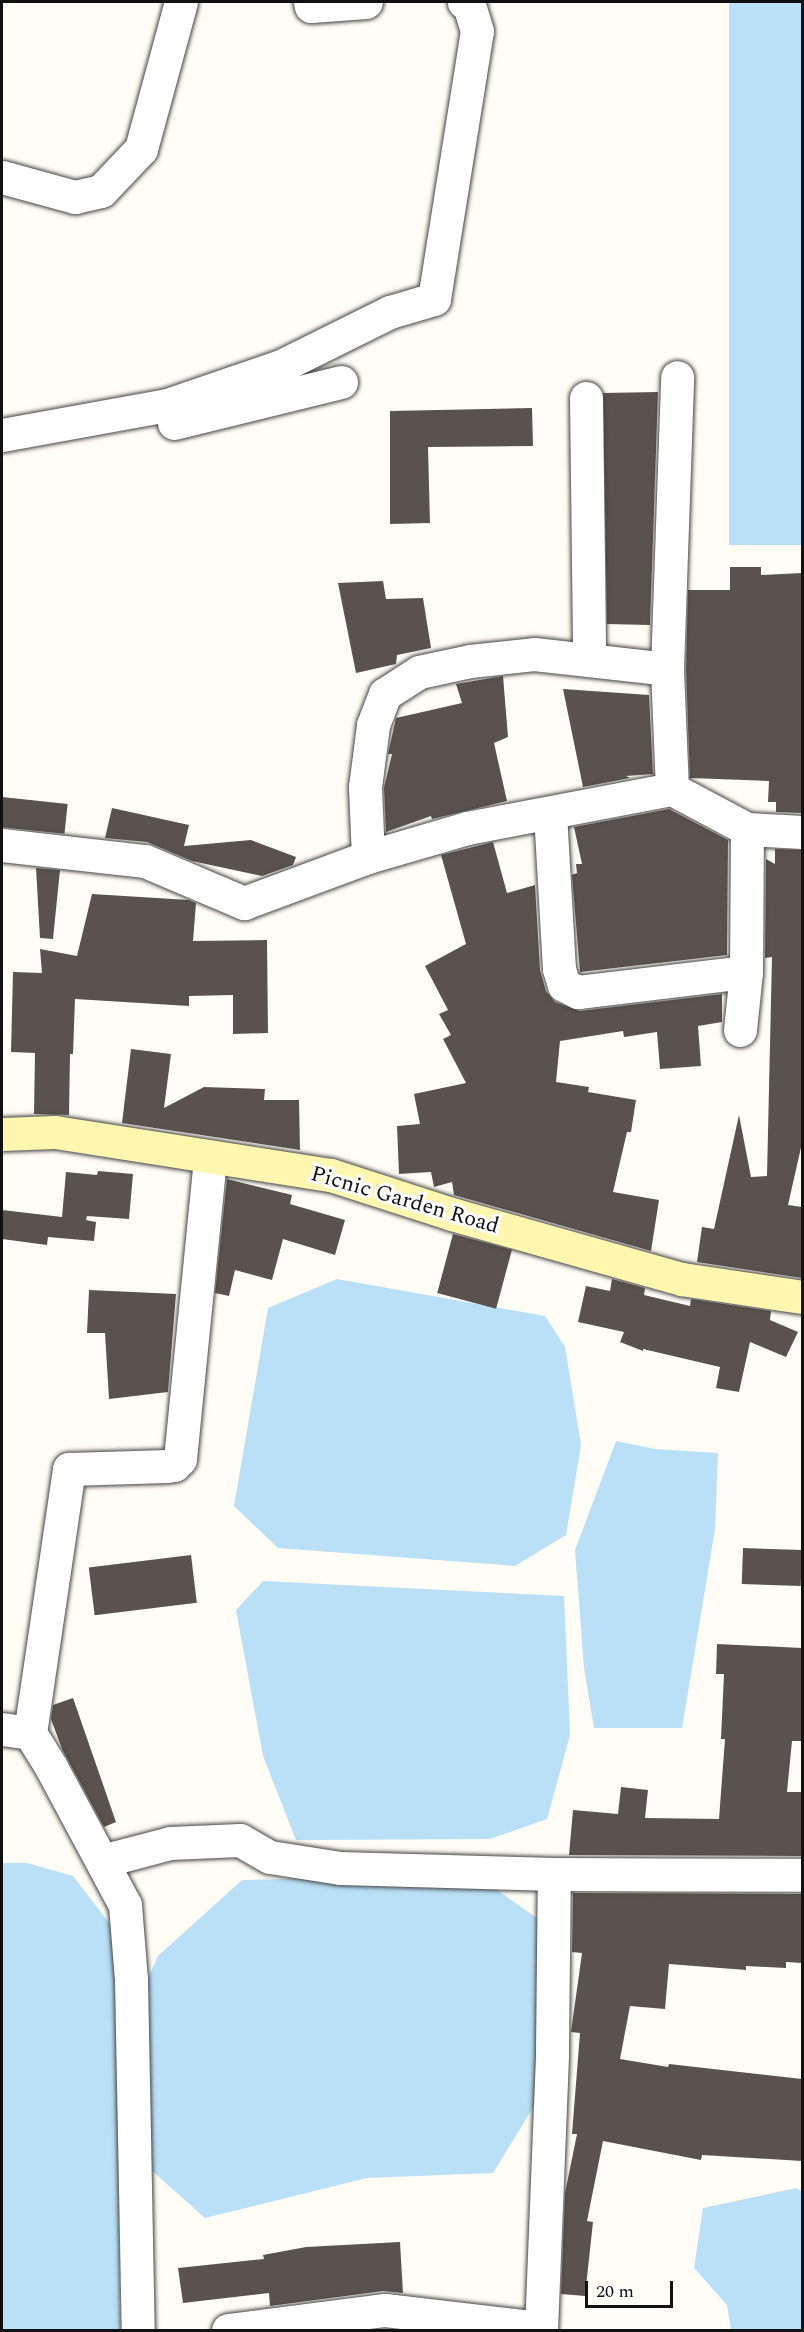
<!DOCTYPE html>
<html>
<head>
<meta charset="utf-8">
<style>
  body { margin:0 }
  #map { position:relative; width:804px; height:2332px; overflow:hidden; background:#fffdf5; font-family:Spectral,serif }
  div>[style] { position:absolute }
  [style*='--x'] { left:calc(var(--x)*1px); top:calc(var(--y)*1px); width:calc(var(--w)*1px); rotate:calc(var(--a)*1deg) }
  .water>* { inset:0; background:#b9e0f7; transform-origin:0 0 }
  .building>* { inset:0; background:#5a524d; transform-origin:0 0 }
  .roads { filter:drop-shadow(0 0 2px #444) drop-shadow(0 0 2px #444) }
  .minor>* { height:33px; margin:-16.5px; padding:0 16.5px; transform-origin:16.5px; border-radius:16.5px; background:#fff }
  .secondary>* { height:33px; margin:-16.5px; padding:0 16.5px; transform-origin:16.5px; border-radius:16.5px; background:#fff6b0 }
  span { translate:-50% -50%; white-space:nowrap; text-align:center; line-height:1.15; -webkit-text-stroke:6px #fff; paint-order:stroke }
  .street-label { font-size:22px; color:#111 }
  .frame { position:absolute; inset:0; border:3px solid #111; pointer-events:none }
  .scale { position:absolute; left:585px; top:2281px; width:88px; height:27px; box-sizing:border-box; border:3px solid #111; border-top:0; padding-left:8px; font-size:18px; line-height:21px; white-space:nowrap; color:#111; -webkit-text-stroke:4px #fff; paint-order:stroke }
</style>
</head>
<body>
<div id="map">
  <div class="water">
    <i style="left:729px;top:2px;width:73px;height:543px"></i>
    <i style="clip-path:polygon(337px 1279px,545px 1316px,565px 1347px,581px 1445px,566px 1535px,515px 1566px,278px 1548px,234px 1506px,268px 1308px)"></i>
    <i style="clip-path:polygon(616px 1441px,655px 1449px,718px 1453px,715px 1529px,682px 1728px,594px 1728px,584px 1668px,575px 1550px)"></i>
    <i style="clip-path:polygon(263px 1581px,564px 1596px,570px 1735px,547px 1819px,490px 1839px,296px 1840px,263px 1756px,236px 1610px)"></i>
    <i style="clip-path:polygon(2px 1863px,27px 1863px,73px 1876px,116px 1932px,120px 2330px,2px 2330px)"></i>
    <i style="clip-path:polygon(476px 1875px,541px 1921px,537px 2101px,493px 2173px,367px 2178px,205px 2218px,140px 2160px,142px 1991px,158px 1956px,242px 1880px)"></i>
    <i style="clip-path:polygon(796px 2188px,802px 2192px,802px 2330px,731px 2330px,727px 2305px,694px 2268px,703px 2208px)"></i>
  </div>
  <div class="building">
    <i style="clip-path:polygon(658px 392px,650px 625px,607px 624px,603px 393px)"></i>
    <i style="clip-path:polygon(532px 408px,533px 446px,428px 447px,430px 523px,390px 524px,390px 411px)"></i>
    <i style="clip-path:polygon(730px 567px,761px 567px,761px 575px,802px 573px,802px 813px,776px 812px,776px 802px,768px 802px,769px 781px,690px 778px,686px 669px,688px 590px,730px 590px)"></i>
    <i style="clip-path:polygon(383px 581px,386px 599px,423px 598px,431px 648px,397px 655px,396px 664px,356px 673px,338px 583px)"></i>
    <i style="clip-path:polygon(503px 676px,508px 737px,494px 743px,507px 801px,432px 819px,431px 816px,386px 832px,384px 788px,392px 754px,388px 754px,396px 718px,462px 703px,456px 684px)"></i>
    <i style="clip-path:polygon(563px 689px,649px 695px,653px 774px,626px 776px,630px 778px,583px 787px)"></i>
    <i style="left:2px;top:797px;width:66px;height:30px;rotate:6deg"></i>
    <i style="clip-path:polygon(112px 808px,189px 825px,184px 846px,251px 840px,296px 857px,293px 865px,262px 876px,192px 861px,147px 842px,105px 838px)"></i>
    <i style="clip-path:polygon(669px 809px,728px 840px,727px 955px,580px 972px,572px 875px,577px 873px,576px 864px,582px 864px,574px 827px)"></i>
    <i style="clip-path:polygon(493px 842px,507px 893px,535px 885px,540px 970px,546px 991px,555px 1002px,580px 1011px,722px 994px,722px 1022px,698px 1026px,701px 1066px,660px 1069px,657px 1032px,624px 1037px,623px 1031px,560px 1041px,556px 1082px,589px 1087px,588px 1092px,636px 1100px,631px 1132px,627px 1132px,613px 1192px,659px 1200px,651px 1251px,454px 1195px,452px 1182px,434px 1187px,431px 1172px,399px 1174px,397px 1126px,420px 1124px,414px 1094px,466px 1083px,443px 1039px,451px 1035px,439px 1014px,448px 1010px,425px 966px,466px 944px,441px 855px)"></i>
    <i style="clip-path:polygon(775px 849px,802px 850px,802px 1143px,788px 1205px,802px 1207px,802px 1278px,697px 1262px,702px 1227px,714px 1229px,739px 1115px,751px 1177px,767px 1176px,772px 957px,765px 958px,766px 859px,775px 864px)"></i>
    <i style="clip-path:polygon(36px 868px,60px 870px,53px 939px,40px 938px)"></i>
    <i style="clip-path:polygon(92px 894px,189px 900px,196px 903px,193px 941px,267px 940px,268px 1033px,233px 1034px,233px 995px,189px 996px,189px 1006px,75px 999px,73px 1054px,70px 1054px,69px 1115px,34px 1114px,35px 1053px,11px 1052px,13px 972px,42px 973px,40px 949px,77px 956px)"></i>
    <i style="clip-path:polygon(131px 1049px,171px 1054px,164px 1108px,204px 1087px,265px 1089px,264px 1100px,299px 1100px,300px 1150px,122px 1123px)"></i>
    <i style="clip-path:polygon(98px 1171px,133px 1174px,129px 1219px,87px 1216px,86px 1220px,96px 1222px,94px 1241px,48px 1237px,47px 1245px,2px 1239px,2px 1210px,62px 1217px,66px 1172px,97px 1175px)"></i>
    <i style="clip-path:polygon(227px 1179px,292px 1195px,290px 1204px,345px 1220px,335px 1255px,283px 1239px,272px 1280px,235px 1270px,229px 1296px,215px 1293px)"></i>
    <i style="left:453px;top:1234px;width:61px;height:61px;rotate:15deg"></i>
    <i style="clip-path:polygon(612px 1279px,645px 1288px,644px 1295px,690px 1306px,691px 1299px,771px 1311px,770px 1320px,798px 1332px,786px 1357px,750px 1342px,739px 1392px,716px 1388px,720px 1367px,643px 1349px,643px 1351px,620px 1342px,624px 1332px,578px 1322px,586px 1286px,610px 1291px)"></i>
    <i style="clip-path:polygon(89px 1290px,176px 1294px,168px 1392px,109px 1399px,105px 1333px,87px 1333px)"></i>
    <i style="left:743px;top:1548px;width:59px;height:36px;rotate:2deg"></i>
    <i style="left:191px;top:1555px;width:48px;height:103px;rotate:83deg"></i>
    <i style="clip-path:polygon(717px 1644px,802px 1648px,802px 1741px,792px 1741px,787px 1792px,802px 1792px,802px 1856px,569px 1855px,573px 1810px,618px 1814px,621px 1787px,648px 1790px,645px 1818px,719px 1819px,725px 1739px,721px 1739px,724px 1674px,716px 1674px)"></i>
    <i style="clip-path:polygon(73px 1698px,116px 1822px,104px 1827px,62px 1749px,51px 1719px,53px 1705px)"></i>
    <i style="clip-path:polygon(573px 1893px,802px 1894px,802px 1963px,786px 1962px,786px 1968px,746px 1966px,746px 1970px,669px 1964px,665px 2009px,630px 2006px,620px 2059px,668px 2067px,669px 2064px,802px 2079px,802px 2161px,702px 2155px,701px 2160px,603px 2141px,587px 2221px,593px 2222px,585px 2296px,561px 2294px,565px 2193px,577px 2134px,572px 2134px,580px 2033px,571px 2032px,582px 1953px,572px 1952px)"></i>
    <i style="clip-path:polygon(400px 2242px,403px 2293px,383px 2291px,270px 2306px,269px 2293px,183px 2303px,178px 2268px,264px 2259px,263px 2255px,306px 2247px)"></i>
  </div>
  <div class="roads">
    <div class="minor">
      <i style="--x:310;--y:2;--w:4;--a:76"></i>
      <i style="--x:311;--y:6;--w:55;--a:-4.2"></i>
      <i style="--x:2;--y:177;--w:76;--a:15.3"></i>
      <i style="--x:75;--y:197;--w:27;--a:-13"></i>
      <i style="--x:101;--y:191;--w:58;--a:-46.4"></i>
      <i style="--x:141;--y:149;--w:152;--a:-74.8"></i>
      <i style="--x:586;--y:398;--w:262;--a:89.3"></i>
      <i style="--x:174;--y:423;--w:172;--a:-13.8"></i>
      <i style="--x:2;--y:435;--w:168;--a:-10.3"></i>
      <i style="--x:167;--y:405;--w:120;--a:-18.9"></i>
      <i style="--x:281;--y:366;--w:122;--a:-26.4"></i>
      <i style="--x:390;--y:312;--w:46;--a:-16.5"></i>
      <i style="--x:434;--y:299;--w:271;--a:-80.9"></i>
      <i style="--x:477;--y:31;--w:27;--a:-107"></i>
      <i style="--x:469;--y:5;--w:6;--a:-149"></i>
      <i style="--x:672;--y:789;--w:120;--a:-92.4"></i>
      <i style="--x:667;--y:669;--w:292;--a:-88"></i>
      <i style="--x:550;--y:813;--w:156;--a:86.7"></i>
      <i style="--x:559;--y:969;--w:17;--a:73"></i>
      <i style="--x:564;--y:985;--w:16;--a:27"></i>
      <i style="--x:578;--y:992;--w:169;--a:-6.8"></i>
      <i style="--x:2;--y:845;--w:144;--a:6.4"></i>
      <i style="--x:145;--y:861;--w:108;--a:23"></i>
      <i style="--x:244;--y:903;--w:132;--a:-20.4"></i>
      <i style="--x:368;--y:857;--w:103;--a:-16.3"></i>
      <i style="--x:467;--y:828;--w:209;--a:-10.8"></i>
      <i style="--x:672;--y:789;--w:85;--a:28.1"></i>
      <i style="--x:747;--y:829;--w:55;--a:3.1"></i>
      <i style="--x:368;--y:857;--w:70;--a:-92.5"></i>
      <i style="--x:365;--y:787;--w:63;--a:-82.6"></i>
      <i style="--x:373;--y:725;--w:33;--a:-69"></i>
      <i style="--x:385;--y:694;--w:40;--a:-32.9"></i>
      <i style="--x:419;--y:672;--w:52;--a:-12.2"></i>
      <i style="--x:470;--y:661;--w:64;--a:-6.2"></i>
      <i style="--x:534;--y:654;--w:134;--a:6.4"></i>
      <i style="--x:740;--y:1030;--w:58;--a:-84.1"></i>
      <i style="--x:746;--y:972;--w:143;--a:-89.6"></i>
      <i style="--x:2;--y:1729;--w:28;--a:8"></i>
      <i style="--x:30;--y:1733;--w:267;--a:-81.6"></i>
      <i style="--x:69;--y:1469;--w:98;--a:-1.8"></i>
      <i style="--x:167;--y:1466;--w:7;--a:-8"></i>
      <i style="--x:174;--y:1465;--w:8;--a:-45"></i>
      <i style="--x:180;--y:1459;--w:304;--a:-84.3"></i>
      <i style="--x:30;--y:1733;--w:40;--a:58"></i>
      <i style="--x:51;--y:1767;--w:157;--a:61.8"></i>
      <i style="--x:125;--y:1905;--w:74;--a:85.4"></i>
      <i style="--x:131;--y:1979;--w:351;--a:88.9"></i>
      <i style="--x:102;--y:1861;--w:70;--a:-14.8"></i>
      <i style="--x:170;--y:1843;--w:70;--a:-2.5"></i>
      <i style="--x:240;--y:1840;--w:34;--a:30"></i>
      <i style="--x:270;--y:1857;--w:71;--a:8.9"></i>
      <i style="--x:340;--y:1868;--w:214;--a:1.6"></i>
      <i style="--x:554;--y:1874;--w:248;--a:0.2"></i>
      <i style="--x:228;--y:2330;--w:158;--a:-7.3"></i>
      <i style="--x:385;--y:2310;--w:140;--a:6.6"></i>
      <i style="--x:524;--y:2326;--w:15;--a:16"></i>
      <i style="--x:541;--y:2330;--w:278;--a:-87.7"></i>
      <i style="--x:552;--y:2052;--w:178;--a:-89.4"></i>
    </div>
    <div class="secondary">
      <i style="--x:2;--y:1134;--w:53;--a:-2.2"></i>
      <i style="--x:55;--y:1132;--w:279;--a:8.9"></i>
      <i style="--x:331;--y:1175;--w:127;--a:17.9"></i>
      <i style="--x:452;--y:1214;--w:239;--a:15.8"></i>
      <i style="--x:682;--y:1279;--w:121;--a:8.5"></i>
    </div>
  </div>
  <div class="street-label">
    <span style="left:405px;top:1200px;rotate:16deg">Picnic Garden Road</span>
  </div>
  <div class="frame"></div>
  <div class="scale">20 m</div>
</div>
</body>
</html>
